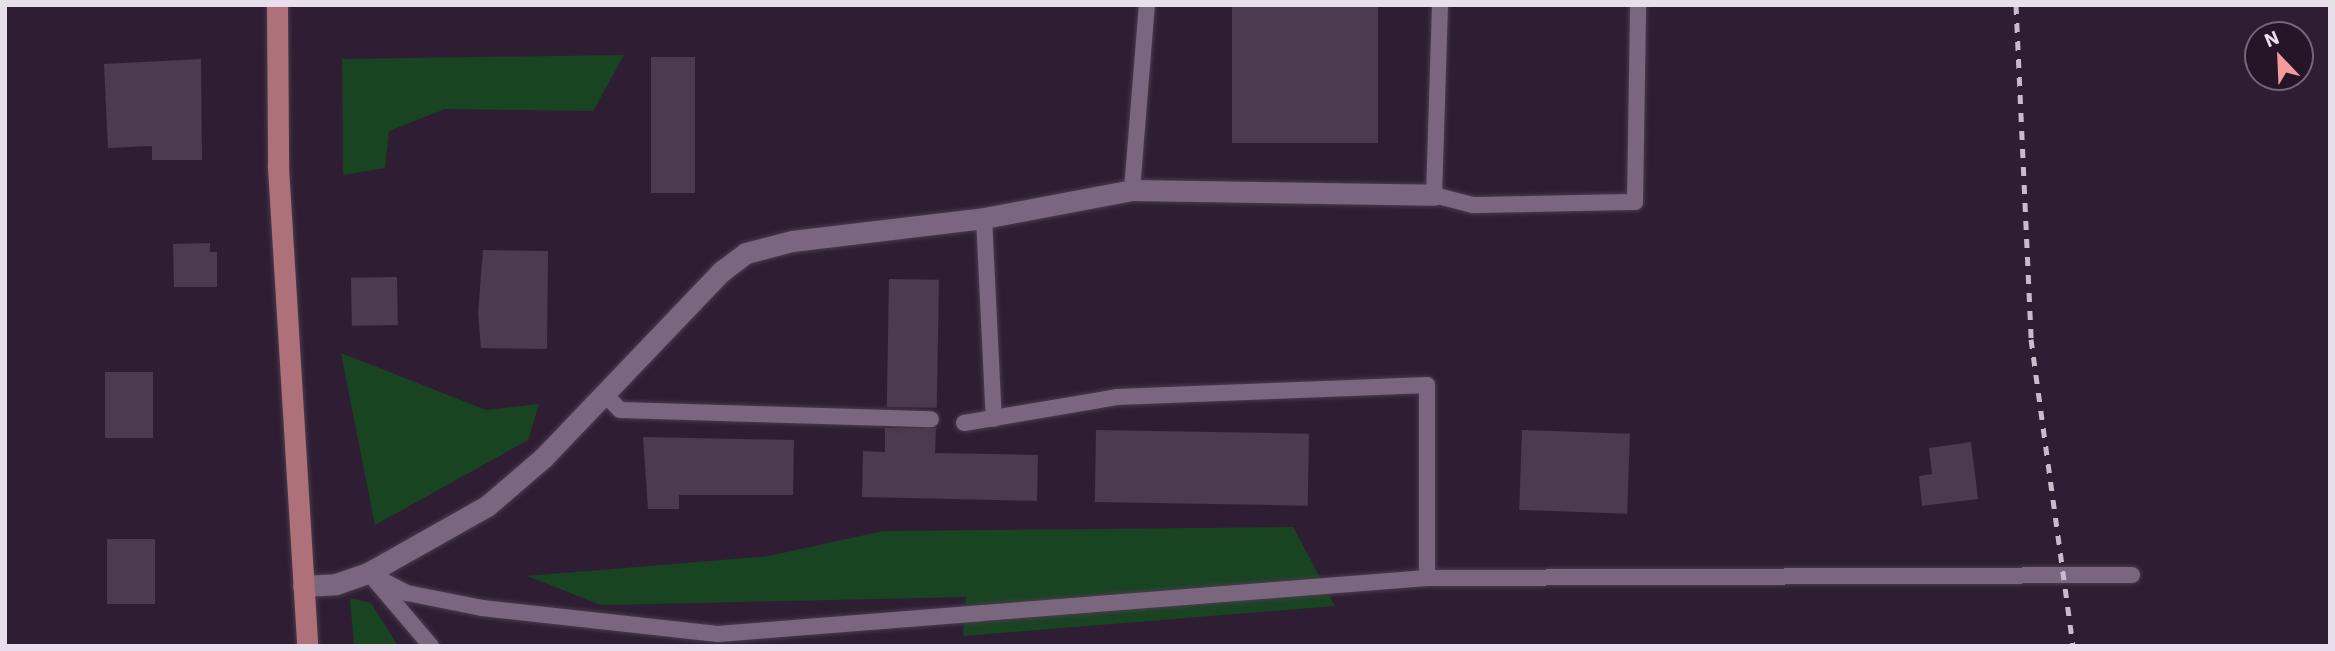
<!DOCTYPE html>
<html>
<head>
<meta charset="utf-8">
<style>
  body { margin:0 }
  #map { position:relative; width:2335px; height:651px; overflow:hidden; background:#2f1e33; font-family:"IBM Plex Sans",sans-serif }
  div>[style] { position:absolute }
  [style*='--x'] { left:calc(var(--x)*1px); top:calc(var(--y)*1px); width:calc(var(--w)*1px); rotate:calc(var(--a)*1deg) }
  .green>* { inset:0; background:#194422 }
  .building>* { inset:0; background:#4c3a50; transform-origin:0 0 }
  .roads { filter:drop-shadow(0 0 2px #493b4c) drop-shadow(0 0 2px #493b4c) }
  .lane>* { height:16px; margin:-8px; padding:0 8px; transform-origin:8px; border-radius:8px; background:#7a667e }
  .street>* { height:21px; margin:-10.5px; padding:0 10.5px; transform-origin:10.5px; border-radius:10.5px; background:#7a667e }
  .primary>* { height:21px; margin:-10.5px; padding:0 10.5px; transform-origin:10.5px; border-radius:10.5px; background:#af7179 }
  .rail>* { height:5px; margin-top:-2.5px; transform-origin:0; background:repeating-linear-gradient(90deg,#c8bccb 0 9px,transparent 0 18px) }
  span { translate:-50% -50%; white-space:nowrap; text-align:center; line-height:1.15; -webkit-text-stroke:7px #251529; paint-order:stroke }
  .frame { position:absolute; inset:0; border:7px solid #e9deec; pointer-events:none }
  .north { position:absolute; left:2244px; top:21px; width:70px; height:70px; box-sizing:border-box; background:#251529; border:2px solid #736577; border-radius:50%; rotate:337deg; font-size:19px; font-weight:700; line-height:28px; text-align:center; color:#e9deec }
  .north::after { content:''; display:block; margin:auto; width:24px; height:32px; background:#f59b9c; clip-path:polygon(50% 0,100% 100%,50% 72%,0 100%) }
</style>
</head>
<body>
<div id="map">
  <div class="green">
    <i style="clip-path:polygon(624px 55px,593px 111px,445px 109px,389px 131px,385px 168px,343px 175px,342px 59px)"></i>
    <i style="clip-path:polygon(341px 353px,486px 410px,539px 404px,528px 440px,375px 525px)"></i>
    <i style="clip-path:polygon(1293px 527px,1335px 606px,963px 636px,966px 597px,601px 605px,527px 576px,769px 556px,883px 531px)"></i>
    <i style="clip-path:polygon(350px 598px,371px 603px,398px 646px,354px 646px)"></i>
  </div>
  <div class="building">
    <i style="left:1232px;top:5px;width:146px;height:138px"></i>
    <i style="left:651px;top:57px;width:44px;height:136px"></i>
    <i style="clip-path:polygon(201px 59px,202px 160px,152px 160px,152px 146px,108px 148px,104px 64px)"></i>
    <i style="clip-path:polygon(210px 243px,210px 252px,217px 252px,217px 287px,174px 287px,173px 244px)"></i>
    <i style="clip-path:polygon(483px 250px,548px 251px,547px 349px,481px 348px,478px 313px)"></i>
    <i style="left:397px;top:277px;width:48px;height:46px;rotate:89deg"></i>
    <i style="left:889px;top:279px;width:50px;height:128px;rotate:1deg"></i>
    <i style="left:105px;top:372px;width:48px;height:66px"></i>
    <i style="clip-path:polygon(885px 428px,936px 428px,935px 453px,1038px 455px,1037px 501px,862px 497px,863px 451px,885px 452px)"></i>
    <i style="left:1096px;top:430px;width:213px;height:72px;rotate:1deg"></i>
    <i style="left:1522px;top:430px;width:108px;height:80px;rotate:2deg"></i>
    <i style="clip-path:polygon(643px 437px,794px 440px,793px 495px,679px 495px,679px 509px,648px 509px)"></i>
    <i style="clip-path:polygon(1971px 442px,1978px 499px,1922px 506px,1919px 476px,1932px 474px,1929px 448px)"></i>
    <i style="left:155px;top:539px;width:65px;height:48px;rotate:90deg"></i>
  </div>
  <div class="roads">
    <div class="lane">
      <i style="--x:1440;--y:5;--w:190;--a:91.8"></i>
      <i style="--x:1434;--y:195;--w:40;--a:14.4"></i>
      <i style="--x:1473;--y:205;--w:162;--a:-1.1"></i>
      <i style="--x:1635;--y:202;--w:197;--a:-89.1"></i>
      <i style="--x:1132;--y:190;--w:186;--a:-85.4"></i>
      <i style="--x:984;--y:218;--w:201;--a:87.2"></i>
      <i style="--x:604;--y:393;--w:23;--a:47"></i>
      <i style="--x:620;--y:410;--w:311;--a:1.7"></i>
      <i style="--x:964;--y:423;--w:156;--a:-9.6"></i>
      <i style="--x:1118;--y:397;--w:309;--a:-2.2"></i>
      <i style="--x:1427;--y:385;--w:193;--a:90"></i>
      <i style="--x:368;--y:573;--w:44;--a:27.1"></i>
      <i style="--x:407;--y:593;--w:76;--a:11.3"></i>
      <i style="--x:482;--y:608;--w:237;--a:6.3"></i>
      <i style="--x:718;--y:634;--w:711;--a:-4.52"></i>
      <i style="--x:1427;--y:578;--w:705;--a:-0.24"></i>
      <i style="--x:375;--y:580;--w:87;--a:49.7"></i>
    </div>
    <div class="street">
      <i style="--x:303;--y:586;--w:33;--a:-3"></i>
      <i style="--x:336;--y:584;--w:34;--a:-19"></i>
      <i style="--x:368;--y:573;--w:137;--a:-29.4"></i>
      <i style="--x:487;--y:506;--w:74;--a:-40.6"></i>
      <i style="--x:543;--y:458;--w:259;--a:-46.3"></i>
      <i style="--x:722;--y:271;--w:30;--a:-37"></i>
      <i style="--x:746;--y:253;--w:48;--a:-14.6"></i>
      <i style="--x:792;--y:241;--w:193;--a:-6.8"></i>
      <i style="--x:984;--y:218;--w:151;--a:-10.7"></i>
      <i style="--x:1132;--y:190;--w:302;--a:0.9"></i>
    </div>
    <div class="primary">
      <i style="--x:277;--y:5;--w:162;--a:89.6"></i>
      <i style="--x:278;--y:167;--w:480;--a:86.5"></i>
    </div>
  </div>
  <div class="rail">
    <i style="--x:2016;--y:5;--w:334;--a:87.4"></i>
    <i style="--x:2031;--y:339;--w:310;--a:82.2"></i>
  </div>
  <div class="frame"></div>
  <div class="north">N</div>
</div>
</body>
</html>
